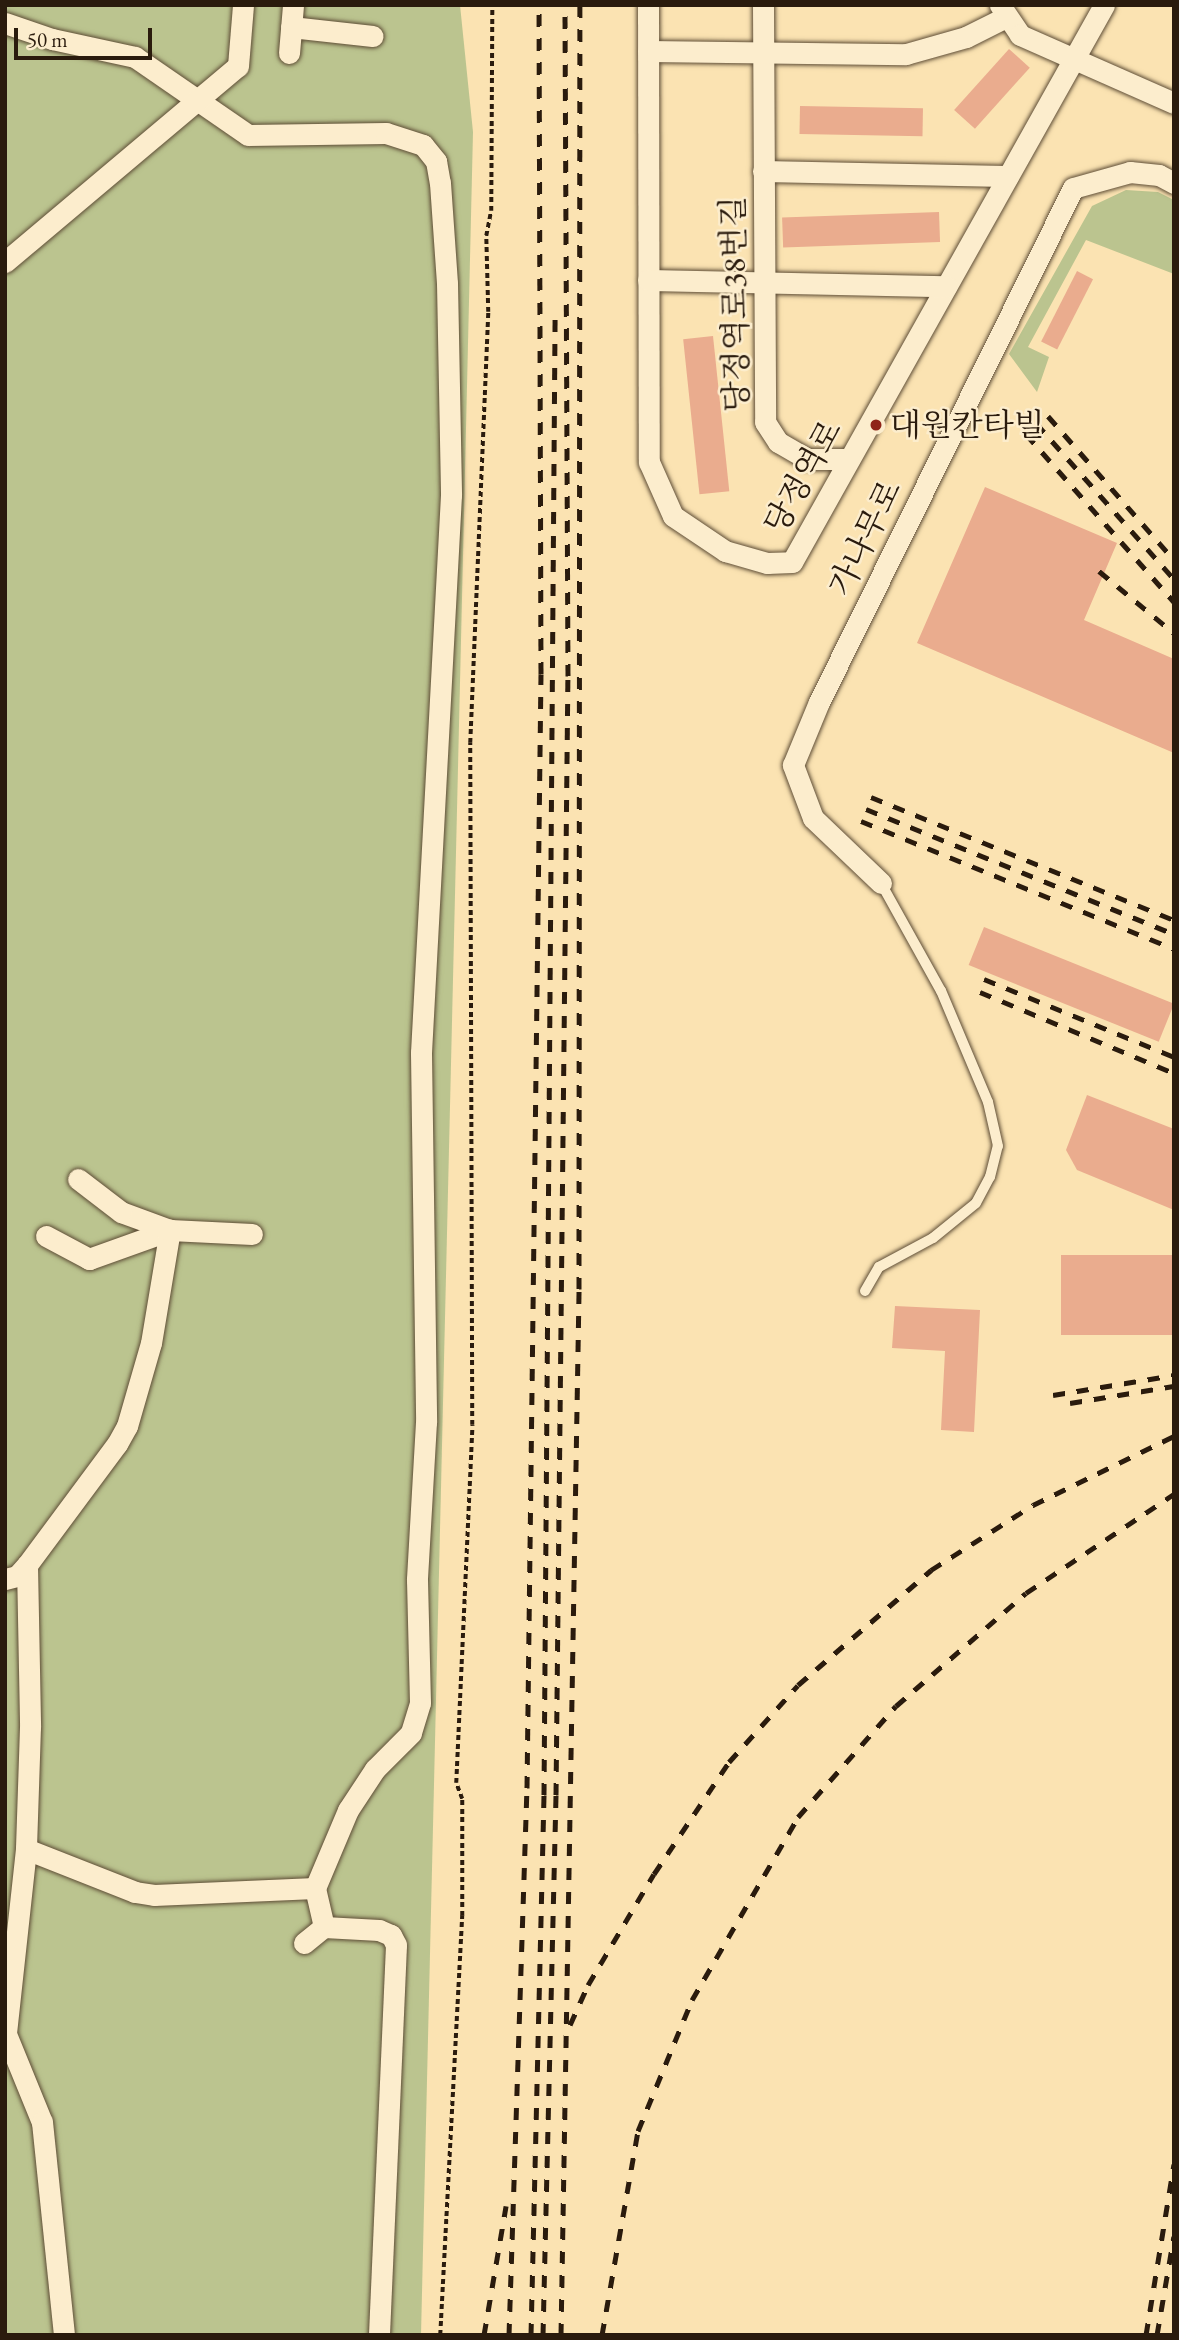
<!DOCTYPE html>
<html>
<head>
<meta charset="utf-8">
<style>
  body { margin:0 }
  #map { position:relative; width:1179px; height:2340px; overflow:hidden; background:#fbe3b2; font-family:"EB Garamond","Noto Serif KR",serif }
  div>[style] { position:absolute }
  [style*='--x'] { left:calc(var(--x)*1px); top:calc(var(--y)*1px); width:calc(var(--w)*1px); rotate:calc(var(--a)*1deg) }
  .green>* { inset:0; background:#bbc48f }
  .building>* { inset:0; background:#eaac8e; transform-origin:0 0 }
  .path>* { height:3.5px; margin-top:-1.75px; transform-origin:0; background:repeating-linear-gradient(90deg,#2a1b0d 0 5px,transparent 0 8.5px) }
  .roads { filter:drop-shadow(0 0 2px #5e4d36) drop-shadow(0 0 2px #5e4d36) }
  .service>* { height:10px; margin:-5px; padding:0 5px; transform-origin:5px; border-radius:5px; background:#fcedcd }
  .minor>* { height:21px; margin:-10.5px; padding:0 10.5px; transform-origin:10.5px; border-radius:10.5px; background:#fcedcd }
  .rail>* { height:5px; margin-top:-2.5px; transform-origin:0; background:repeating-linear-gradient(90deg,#2a1b0d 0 12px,transparent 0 24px) }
  .dots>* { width:19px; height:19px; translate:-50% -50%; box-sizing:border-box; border:4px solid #fcedcd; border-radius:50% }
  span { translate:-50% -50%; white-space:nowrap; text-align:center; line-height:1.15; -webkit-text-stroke:5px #fcedcd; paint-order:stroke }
  .street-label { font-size:32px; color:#2a1b0d }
  .poi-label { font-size:32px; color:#2a1b0d }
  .left { translate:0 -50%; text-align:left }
  .frame { position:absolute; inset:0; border:7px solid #2a1b0d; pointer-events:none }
  .scale { position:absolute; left:14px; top:28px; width:138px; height:32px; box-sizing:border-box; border:4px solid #2a1b0d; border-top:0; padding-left:9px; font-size:21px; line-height:24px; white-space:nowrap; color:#2a1b0d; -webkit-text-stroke:5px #fcedcd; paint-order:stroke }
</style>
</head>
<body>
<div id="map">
  <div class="green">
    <i style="clip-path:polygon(5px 5px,460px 5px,473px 132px,421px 2335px,5px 2335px)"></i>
    <i style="clip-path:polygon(1126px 190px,1158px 192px,1174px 200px,1174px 274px,1086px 240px,1028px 347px,1049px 357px,1037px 392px,1009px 354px,1092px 206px)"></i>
  </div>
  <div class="building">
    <i style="left:1009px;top:49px;width:28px;height:82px;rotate:42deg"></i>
    <i style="left:800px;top:106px;width:123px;height:28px;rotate:1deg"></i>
    <i style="left:939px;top:212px;width:30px;height:157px;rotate:88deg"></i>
    <i style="left:1077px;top:271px;width:18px;height:79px;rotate:27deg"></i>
    <i style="left:713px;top:336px;width:156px;height:30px;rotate:84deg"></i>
    <i style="clip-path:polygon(985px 487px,1117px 543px,1084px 620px,1174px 659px,1174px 753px,917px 643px)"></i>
    <i style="left:984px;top:927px;width:205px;height:41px;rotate:22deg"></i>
    <i style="clip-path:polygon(1087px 1095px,1174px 1129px,1174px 1210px,1077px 1170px,1066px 1150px)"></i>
    <i style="left:1174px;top:1255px;width:80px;height:113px;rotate:90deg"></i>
    <i style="clip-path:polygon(895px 1306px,980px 1310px,974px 1432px,941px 1430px,945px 1351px,892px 1348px)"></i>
  </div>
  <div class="path">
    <i style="--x:440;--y:2335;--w:420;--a:-87"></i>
    <i style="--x:462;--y:1916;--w:117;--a:-90"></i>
    <i style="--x:462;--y:1799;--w:17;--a:-111"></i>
    <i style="--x:456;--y:1783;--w:358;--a:-87.4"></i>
    <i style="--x:472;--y:1425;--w:682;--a:-90.17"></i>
    <i style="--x:470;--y:743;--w:431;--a:-87.6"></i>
    <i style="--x:488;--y:312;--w:76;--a:-91.5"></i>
    <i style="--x:486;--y:236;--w:25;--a:-79"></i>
    <i style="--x:491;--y:211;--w:206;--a:-89.7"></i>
  </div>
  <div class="roads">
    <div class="service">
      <i style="--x:865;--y:1291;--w:28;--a:-60"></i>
      <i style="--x:879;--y:1267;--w:61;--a:-28.2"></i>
      <i style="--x:933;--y:1238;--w:55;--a:-39.1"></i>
      <i style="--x:976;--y:1203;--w:30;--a:-62"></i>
      <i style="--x:990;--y:1177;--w:32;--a:-76"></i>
      <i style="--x:998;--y:1146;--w:45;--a:-102.8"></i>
      <i style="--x:988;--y:1102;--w:121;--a:-112.9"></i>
      <i style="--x:941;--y:991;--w:124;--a:-119.1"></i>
    </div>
    <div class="minor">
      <i style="--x:648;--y:5;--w:457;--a:89.9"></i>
      <i style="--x:649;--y:462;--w:59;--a:66"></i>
      <i style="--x:673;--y:516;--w:63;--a:33.9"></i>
      <i style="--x:725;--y:551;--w:44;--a:15.9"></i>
      <i style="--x:767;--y:563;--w:25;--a:-2"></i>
      <i style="--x:792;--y:562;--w:638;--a:-60.74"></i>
      <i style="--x:763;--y:5;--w:417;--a:89.7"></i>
      <i style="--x:765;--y:422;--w:24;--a:57"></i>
      <i style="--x:778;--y:442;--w:34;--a:30"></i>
      <i style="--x:807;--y:459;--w:42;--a:0"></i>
      <i style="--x:1000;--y:5;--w:36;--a:56"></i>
      <i style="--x:1020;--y:35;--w:168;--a:23.8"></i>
      <i style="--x:5;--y:23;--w:50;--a:18.8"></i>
      <i style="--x:52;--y:39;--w:85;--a:12.2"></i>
      <i style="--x:135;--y:57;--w:137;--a:34.6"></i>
      <i style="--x:248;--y:135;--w:138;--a:-0.8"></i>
      <i style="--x:386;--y:133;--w:39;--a:18"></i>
      <i style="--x:423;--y:145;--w:21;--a:51"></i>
      <i style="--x:436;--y:161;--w:22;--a:80"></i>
      <i style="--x:440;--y:183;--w:100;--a:86"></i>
      <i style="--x:447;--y:283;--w:212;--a:88.9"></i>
      <i style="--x:451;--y:495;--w:559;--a:93.08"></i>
      <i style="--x:421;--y:1053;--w:369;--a:89.2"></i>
      <i style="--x:426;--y:1422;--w:158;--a:93.3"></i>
      <i style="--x:417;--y:1580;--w:123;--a:88.6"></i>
      <i style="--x:420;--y:1703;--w:31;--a:107"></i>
      <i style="--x:411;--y:1733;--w:51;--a:135"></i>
      <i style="--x:375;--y:1769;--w:49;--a:123.4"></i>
      <i style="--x:348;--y:1810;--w:85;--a:112.9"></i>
      <i style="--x:315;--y:1888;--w:40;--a:77"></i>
      <i style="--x:324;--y:1927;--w:55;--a:3.1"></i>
      <i style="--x:379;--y:1930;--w:13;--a:23"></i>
      <i style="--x:391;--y:1935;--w:11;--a:63"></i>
      <i style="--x:396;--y:1945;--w:390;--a:92.5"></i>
      <i style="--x:291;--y:27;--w:82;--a:6.3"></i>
      <i style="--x:648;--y:51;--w:258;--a:0.7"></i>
      <i style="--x:906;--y:54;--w:62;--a:-15.8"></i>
      <i style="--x:966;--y:37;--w:45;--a:-26.6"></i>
      <i style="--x:289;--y:53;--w:48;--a:-85.2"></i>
      <i style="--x:763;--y:171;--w:245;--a:1.2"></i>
      <i style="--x:5;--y:262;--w:304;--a:-40.1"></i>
      <i style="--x:238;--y:66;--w:61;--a:-85.3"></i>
      <i style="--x:648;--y:280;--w:298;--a:1.2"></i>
      <i style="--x:881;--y:883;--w:94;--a:-136.3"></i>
      <i style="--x:813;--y:818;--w:57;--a:-110.7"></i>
      <i style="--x:793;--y:765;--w:68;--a:-67.6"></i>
      <i style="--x:819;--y:702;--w:573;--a:-63.7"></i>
      <i style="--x:1073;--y:188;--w:59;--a:-15.7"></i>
      <i style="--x:1130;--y:172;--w:29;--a:6"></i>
      <i style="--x:1159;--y:175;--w:17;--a:28"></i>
      <i style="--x:46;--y:1236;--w:49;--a:28.1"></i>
      <i style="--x:89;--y:1259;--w:86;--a:-19.7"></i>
      <i style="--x:170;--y:1230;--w:82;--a:2.8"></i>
      <i style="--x:27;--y:1565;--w:162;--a:88.9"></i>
      <i style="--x:30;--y:1727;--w:122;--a:91.9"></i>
      <i style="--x:26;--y:1849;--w:117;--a:21.5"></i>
      <i style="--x:135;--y:1892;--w:19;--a:9"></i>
      <i style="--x:154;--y:1895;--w:161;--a:-2.5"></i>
      <i style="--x:5;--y:1579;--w:12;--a:-14"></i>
      <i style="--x:17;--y:1576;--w:15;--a:-48"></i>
      <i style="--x:27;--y:1565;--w:151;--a:-53.4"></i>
      <i style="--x:117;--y:1444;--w:21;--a:-61"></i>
      <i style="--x:127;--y:1426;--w:86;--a:-73.9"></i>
      <i style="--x:151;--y:1343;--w:115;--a:-80.5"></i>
      <i style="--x:170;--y:1230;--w:52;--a:-159.8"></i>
      <i style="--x:121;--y:1212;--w:54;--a:-142.5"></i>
      <i style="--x:26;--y:1849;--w:186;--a:96.2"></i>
      <i style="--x:6;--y:2034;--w:95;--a:67.8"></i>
      <i style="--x:42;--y:2122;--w:214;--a:84.1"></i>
      <i style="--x:304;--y:1943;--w:26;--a:-39"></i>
    </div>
  </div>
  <div class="rail">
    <i style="--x:1048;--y:416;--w:191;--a:48.8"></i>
    <i style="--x:1036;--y:423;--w:208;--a:48.5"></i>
    <i style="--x:1026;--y:434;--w:224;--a:48.6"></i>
    <i style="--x:1099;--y:571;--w:97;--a:39.6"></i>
    <i style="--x:871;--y:797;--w:327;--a:22.1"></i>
    <i style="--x:866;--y:809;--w:332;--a:22.1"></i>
    <i style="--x:861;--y:821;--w:338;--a:22.2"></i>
    <i style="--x:984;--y:979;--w:205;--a:22.3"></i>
    <i style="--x:980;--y:992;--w:210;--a:22.7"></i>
    <i style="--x:1053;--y:1395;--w:123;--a:-9.4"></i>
    <i style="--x:1070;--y:1403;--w:105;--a:-9.3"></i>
    <i style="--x:570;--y:2025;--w:44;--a:-65.8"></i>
    <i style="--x:588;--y:1985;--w:129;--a:-59.3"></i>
    <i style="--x:654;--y:1874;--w:135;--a:-56.2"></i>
    <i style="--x:729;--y:1762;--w:103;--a:-48.1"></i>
    <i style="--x:798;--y:1685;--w:176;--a:-40.8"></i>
    <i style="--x:931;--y:1570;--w:121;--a:-32.5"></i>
    <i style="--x:1033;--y:1505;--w:157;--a:-26.1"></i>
    <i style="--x:484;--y:2335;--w:131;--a:-80.3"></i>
    <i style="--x:509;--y:2335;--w:547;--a:-88.12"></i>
    <i style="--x:527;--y:1788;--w:1114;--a:-89.28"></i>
    <i style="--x:541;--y:674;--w:669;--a:-90.17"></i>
    <i style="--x:531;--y:2335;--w:540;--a:-88.62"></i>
    <i style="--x:544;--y:1795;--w:1476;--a:-89.57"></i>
    <i style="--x:543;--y:2335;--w:540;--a:-88.62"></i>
    <i style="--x:556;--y:1795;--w:1119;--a:-89.39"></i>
    <i style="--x:568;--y:676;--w:671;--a:-90.26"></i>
    <i style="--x:561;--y:2335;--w:1046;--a:-89.01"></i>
    <i style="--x:579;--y:1289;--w:1284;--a:-89.96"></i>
    <i style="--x:602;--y:2335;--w:207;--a:-80"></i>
    <i style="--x:638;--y:2131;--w:142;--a:-67.6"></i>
    <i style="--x:692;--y:2000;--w:211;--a:-59.9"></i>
    <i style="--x:798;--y:1817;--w:148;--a:-48.6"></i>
    <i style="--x:896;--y:1706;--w:172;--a:-41"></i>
    <i style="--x:1026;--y:1593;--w:178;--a:-33.8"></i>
    <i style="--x:1146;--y:2335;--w:173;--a:-80.7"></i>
    <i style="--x:1157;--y:2335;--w:100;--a:-80.3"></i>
  </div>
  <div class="dots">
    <i style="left:876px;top:425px;background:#8f2418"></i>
  </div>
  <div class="street-label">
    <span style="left:735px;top:304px;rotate:-91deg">당정역로38번길</span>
    <span style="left:803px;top:477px;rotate:-61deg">당정역로</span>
    <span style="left:865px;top:538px;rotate:-64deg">가나무로</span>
  </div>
  <div class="poi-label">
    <span class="left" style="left:890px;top:425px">대원칸타빌</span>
  </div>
  <div class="frame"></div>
  <div class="scale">50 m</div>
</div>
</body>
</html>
